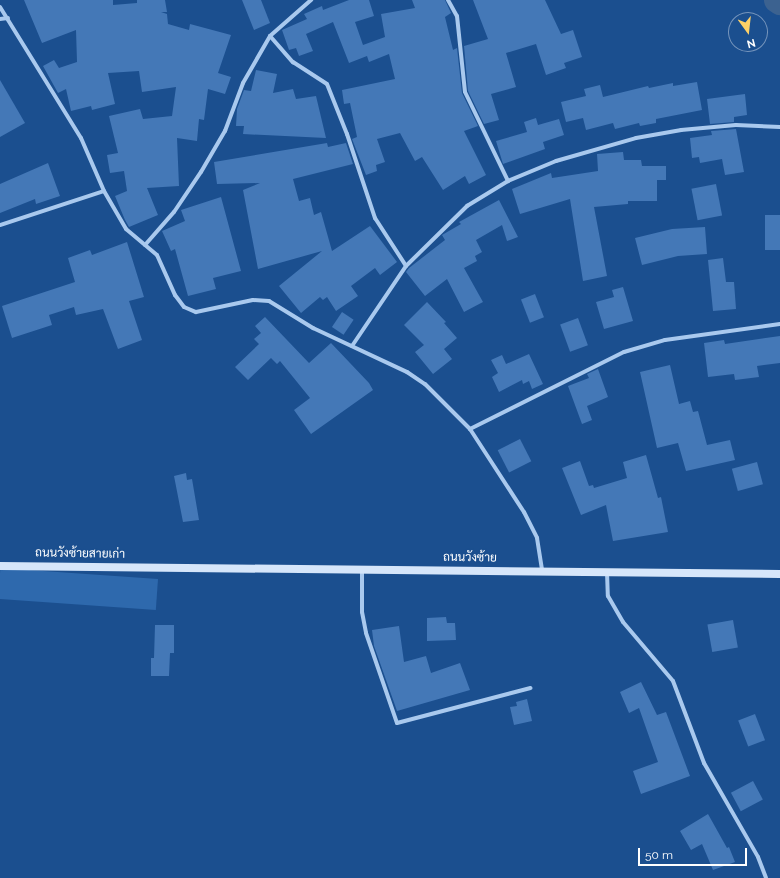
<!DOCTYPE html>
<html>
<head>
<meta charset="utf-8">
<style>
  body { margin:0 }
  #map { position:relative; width:780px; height:878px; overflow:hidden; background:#1b4f8f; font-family:Raleway,Sarabun,sans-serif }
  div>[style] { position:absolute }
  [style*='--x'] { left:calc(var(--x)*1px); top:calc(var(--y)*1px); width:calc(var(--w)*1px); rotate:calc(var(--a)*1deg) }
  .green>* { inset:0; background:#2e69ad; transform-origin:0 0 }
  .river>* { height:26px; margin:-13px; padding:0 13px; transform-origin:13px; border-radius:13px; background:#3c6290 }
  .building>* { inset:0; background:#4478b7; transform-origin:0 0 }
  .street>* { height:4px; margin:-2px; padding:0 2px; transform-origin:2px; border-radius:2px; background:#a9c9ee }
  .secondary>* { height:8px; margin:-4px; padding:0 4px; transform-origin:4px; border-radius:4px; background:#d6e6fa }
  span { translate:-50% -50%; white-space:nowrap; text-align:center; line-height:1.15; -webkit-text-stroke:3px #1b4f8f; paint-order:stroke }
  .street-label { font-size:12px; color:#fff }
  .north { position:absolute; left:728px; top:12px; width:40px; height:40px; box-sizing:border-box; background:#1b4f8f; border:1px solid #7695bc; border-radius:50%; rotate:165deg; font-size:11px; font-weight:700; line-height:16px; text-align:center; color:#fff }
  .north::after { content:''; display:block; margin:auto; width:14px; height:18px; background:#ffd166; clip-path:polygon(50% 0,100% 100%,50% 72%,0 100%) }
  .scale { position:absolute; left:638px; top:848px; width:109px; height:18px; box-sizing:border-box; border:2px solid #fff; border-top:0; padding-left:5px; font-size:12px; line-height:14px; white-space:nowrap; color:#fff; -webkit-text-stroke:3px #1b4f8f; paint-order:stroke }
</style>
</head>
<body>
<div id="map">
  <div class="green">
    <i style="left:158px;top:579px;width:31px;height:158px;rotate:94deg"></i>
  </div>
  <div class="river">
    <i style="--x:777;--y:0;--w:4;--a:34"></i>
  </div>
  <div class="building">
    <i style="clip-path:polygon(24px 0,113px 0,113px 5px,137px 3px,137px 0,165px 0,167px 12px,161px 12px,167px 14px,168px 24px,189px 30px,190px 24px,231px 35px,218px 73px,231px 77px,225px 94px,208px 89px,204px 120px,199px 119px,197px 141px,177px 138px,179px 186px,147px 188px,158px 215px,129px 227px,125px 220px,115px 196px,127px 191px,124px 171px,110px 173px,107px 155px,118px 153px,109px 116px,140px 109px,143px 119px,172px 116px,176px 87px,142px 92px,139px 71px,108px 73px,115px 104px,92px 110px,91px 106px,71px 111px,66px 89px,58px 93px,43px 66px,54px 60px,59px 68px,77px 62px,76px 30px,42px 43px)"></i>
    <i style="clip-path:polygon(242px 0,261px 0,270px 23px,254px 30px)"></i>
    <i style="clip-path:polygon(349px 0,369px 0,374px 16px,355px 22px,363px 45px,385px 37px,381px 14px,415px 8px,412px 0,445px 0,451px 13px,445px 17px,453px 50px,457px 48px,462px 93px,478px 126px,464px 131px,486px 175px,469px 184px,465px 176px,443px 190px,422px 157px,415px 161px,400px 133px,377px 139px,385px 162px,376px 165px,377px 171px,366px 175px,352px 139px,357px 137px,350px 103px,344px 104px,342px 90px,395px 79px,389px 54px,369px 62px,367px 56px,349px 63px,333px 22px,306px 34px,313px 51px,299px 56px,296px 48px,289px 50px,282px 30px,307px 19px,304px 14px,322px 6px,323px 10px)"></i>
    <i style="clip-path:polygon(473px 0,545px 0,561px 34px,573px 30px,582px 57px,564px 63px,566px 68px,546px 75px,536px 44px,506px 53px,516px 87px,491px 94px,499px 120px,484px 124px,468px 91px,464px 46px,488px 39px)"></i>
    <i style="clip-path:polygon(256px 70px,277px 74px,273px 93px,293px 89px,296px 99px,316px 96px,326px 138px,243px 134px,244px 126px,236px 126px,237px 109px,244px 90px,251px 91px)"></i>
    <i style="clip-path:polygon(0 80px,25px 123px,0 137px)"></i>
    <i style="clip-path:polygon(697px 82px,702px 110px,656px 119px,656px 123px,640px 126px,639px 123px,615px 129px,613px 123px,586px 130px,583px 118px,566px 122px,561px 102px,586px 96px,584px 89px,600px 85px,603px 97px,648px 86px,649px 88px,673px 83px,673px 86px)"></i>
    <i style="clip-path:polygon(745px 94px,747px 115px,734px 117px,734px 122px,710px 124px,707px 99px)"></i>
    <i style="clip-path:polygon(536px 118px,538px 125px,559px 119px,564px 135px,543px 142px,545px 149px,503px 164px,496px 141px,527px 132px,524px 122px)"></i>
    <i style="clip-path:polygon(736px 129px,744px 172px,725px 175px,722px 159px,700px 163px,699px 157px,692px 158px,690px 138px,712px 135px,711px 131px)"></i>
    <i style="clip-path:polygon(327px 143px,328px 147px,346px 143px,353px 164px,293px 179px,299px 201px,310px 198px,314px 215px,321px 212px,332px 251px,370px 226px,397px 262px,380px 275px,375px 268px,351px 286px,358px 296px,336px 311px,327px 297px,323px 300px,320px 297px,301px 313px,279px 286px,322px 251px,258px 269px,243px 190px,260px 183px,217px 184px,214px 162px)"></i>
    <i style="clip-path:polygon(623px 152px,624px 160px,641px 160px,642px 166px,666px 166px,666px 180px,657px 180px,657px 201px,628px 201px,628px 204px,594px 207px,607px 276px,583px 281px,570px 199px,520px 214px,512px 189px,551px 173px,552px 178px,598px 171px,597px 154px)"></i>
    <i style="clip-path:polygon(48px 163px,60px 196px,36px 204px,35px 199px,0 213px,0 184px)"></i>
    <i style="left:716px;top:184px;width:32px;height:25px;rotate:79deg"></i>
    <i style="clip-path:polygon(221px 197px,241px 271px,213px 278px,216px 289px,188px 296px,175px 249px,171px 251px,162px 231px,185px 221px,181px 210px)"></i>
    <i style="clip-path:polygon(499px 200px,518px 237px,507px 241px,502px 225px,476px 240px,482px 252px,475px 256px,477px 261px,464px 268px,483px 302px,464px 312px,447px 279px,425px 296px,406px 272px,409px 268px,445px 240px,442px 235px,461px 224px,459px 222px)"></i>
    <i style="left:780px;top:215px;width:35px;height:15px;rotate:90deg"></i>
    <i style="clip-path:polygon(705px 227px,707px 254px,678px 256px,642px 265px,635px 238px,672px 229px)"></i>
    <i style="clip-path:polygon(127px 242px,144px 297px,129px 301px,142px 340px,118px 349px,103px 309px,76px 315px,74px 307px,49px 315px,52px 325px,12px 338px,2px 306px,75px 282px,68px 258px,90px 250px,92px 255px)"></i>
    <i style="clip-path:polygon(723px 258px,726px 282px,734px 282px,736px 309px,713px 311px,708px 260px)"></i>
    <i style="clip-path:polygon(623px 287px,633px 321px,604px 329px,596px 302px,614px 297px,612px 290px)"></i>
    <i style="left:535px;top:294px;width:25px;height:15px;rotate:69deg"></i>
    <i style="clip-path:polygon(427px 302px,446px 322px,444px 323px,457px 338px,444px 349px,452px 359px,433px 374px,415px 352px,424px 345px,404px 325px)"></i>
    <i style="left:342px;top:312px;width:14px;height:18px;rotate:34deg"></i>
    <i style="clip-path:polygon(265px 317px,309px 363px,331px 343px,369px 383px,373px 390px,311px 434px,294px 410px,310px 398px,280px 361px,277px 364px,271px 358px,248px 380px,235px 367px,259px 344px,254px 339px,261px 333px,255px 326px)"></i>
    <i style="left:578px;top:318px;width:29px;height:19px;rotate:70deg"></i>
    <i style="clip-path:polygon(780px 336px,780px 363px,757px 366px,759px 377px,735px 380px,734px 374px,708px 377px,704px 343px,724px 340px,725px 344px)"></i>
    <i style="clip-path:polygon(529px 354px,543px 384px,532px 389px,529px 381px,523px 384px,522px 380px,499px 392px,492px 377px,498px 373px,491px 360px,502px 355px,506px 364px)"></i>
    <i style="clip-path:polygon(670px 365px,679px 404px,690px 401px,693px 412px,698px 411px,707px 445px,730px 440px,735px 460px,686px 471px,678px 443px,657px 448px,640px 372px)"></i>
    <i style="clip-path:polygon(598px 369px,608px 397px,587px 406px,592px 420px,582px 424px,568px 386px,589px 378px,587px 374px)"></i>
    <i style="left:520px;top:439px;width:25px;height:25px;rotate:63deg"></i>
    <i style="clip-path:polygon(646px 455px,658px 498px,661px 497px,668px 532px,613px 541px,606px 505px,581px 515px,562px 468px,580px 461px,589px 486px,593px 485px,594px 488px,627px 478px,623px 462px)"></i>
    <i style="left:757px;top:462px;width:23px;height:26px;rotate:75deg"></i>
    <i style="clip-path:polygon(186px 473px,187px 480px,192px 479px,199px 520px,183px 522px,174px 476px)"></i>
    <i style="clip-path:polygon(446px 617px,447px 623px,455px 623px,456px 640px,427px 641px,427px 618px)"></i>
    <i style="left:733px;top:620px;width:28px;height:26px;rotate:80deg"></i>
    <i style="clip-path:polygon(155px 625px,174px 625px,174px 653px,170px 653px,169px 676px,151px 676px,151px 658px,154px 658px)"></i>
    <i style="clip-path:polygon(399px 626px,404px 662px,426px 656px,431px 673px,460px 663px,470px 690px,397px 711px,374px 646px,372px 630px)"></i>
    <i style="clip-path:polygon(641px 682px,657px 715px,666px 712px,690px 776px,641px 794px,633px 771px,658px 762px,639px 708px,629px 713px,620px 692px)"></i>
    <i style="clip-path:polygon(527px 699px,532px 721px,514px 725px,510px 707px,517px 706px,516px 702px)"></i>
    <i style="left:755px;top:714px;width:28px;height:18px;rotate:69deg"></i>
    <i style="left:753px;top:781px;width:21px;height:25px;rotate:62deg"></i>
    <i style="clip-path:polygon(708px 814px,727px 848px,729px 847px,735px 862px,713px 870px,702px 844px,691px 850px,680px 831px)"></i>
  </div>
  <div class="street">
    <i style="--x:448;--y:0;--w:18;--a:61"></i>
    <i style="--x:457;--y:16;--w:76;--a:84"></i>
    <i style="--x:465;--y:92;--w:99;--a:64.2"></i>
    <i style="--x:0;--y:7;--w:154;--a:58.3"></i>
    <i style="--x:81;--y:138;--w:58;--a:66.5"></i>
    <i style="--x:104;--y:191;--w:44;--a:59.9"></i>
    <i style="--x:126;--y:229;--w:40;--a:40"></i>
    <i style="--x:157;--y:255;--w:44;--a:65.8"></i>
    <i style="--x:175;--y:295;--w:15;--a:53"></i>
    <i style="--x:184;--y:307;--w:13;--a:23"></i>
    <i style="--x:196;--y:312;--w:58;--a:-11.9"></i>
    <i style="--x:253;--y:300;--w:16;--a:4"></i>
    <i style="--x:269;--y:301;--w:52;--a:31.5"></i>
    <i style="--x:313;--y:328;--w:104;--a:25.1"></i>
    <i style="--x:407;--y:372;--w:22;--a:34"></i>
    <i style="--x:425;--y:384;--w:64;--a:45"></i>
    <i style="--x:470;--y:429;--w:99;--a:57"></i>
    <i style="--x:524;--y:512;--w:29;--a:63"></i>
    <i style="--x:537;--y:538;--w:33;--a:81"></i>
    <i style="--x:0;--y:19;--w:8;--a:-7"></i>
    <i style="--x:270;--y:36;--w:35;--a:49"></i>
    <i style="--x:293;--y:62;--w:40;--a:32.9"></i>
    <i style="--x:327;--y:84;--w:54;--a:68.2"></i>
    <i style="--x:347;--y:134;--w:89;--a:71.6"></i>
    <i style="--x:375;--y:218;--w:57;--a:57.1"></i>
    <i style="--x:0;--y:225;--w:109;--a:-18.1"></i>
    <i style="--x:145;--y:245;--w:44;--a:-48.7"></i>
    <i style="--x:174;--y:212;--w:48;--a:-56"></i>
    <i style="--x:201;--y:172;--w:48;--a:-59.7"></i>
    <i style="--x:225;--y:131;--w:51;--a:-69.4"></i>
    <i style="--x:243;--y:83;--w:54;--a:-60.1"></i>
    <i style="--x:270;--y:36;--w:55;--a:-41.3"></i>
    <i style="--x:352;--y:346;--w:97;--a:-56"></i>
    <i style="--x:406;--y:266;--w:86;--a:-44.5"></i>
    <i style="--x:467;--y:206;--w:48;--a:-31.4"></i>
    <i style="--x:508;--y:181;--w:52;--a:-22.6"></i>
    <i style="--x:556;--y:161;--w:83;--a:-16"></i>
    <i style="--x:636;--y:138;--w:46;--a:-10.1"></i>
    <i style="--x:681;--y:130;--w:55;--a:-5.2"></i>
    <i style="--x:736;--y:125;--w:44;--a:2.6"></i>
    <i style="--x:470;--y:429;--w:172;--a:-26.6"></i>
    <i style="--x:624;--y:352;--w:43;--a:-16.3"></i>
    <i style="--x:665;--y:340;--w:116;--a:-7.9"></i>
    <i style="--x:362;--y:570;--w:42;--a:90"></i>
    <i style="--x:362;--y:612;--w:21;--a:79"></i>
    <i style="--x:366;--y:633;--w:95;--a:71"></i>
    <i style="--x:397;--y:723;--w:138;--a:-14.7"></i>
    <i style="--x:607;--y:572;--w:24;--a:88"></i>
    <i style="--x:608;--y:596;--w:30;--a:60"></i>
    <i style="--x:623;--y:622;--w:77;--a:49.7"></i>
    <i style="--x:673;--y:681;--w:88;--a:69.3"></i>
    <i style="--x:704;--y:763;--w:108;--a:60.1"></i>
    <i style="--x:758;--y:857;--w:22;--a:69"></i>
  </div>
  <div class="secondary">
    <i style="--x:0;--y:566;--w:780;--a:0.59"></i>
  </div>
  <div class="street-label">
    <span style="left:80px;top:554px;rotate:1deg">ถนนวังซ้ายสายเก่า</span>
    <span style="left:470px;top:558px;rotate:1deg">ถนนวังซ้าย</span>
  </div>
  <div class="north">N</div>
  <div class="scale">50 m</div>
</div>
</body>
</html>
